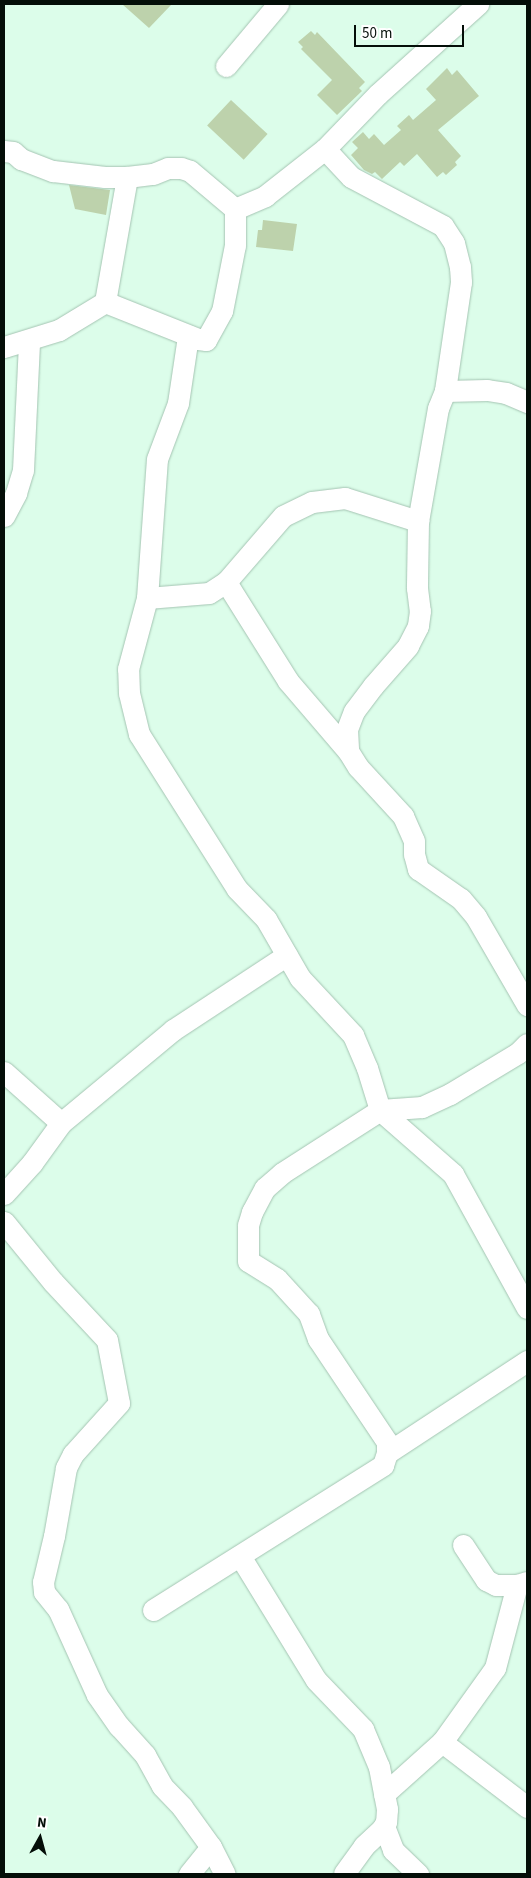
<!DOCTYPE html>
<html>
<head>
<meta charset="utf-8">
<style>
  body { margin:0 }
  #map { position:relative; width:531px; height:1878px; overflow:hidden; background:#dcfdea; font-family:"Source Sans 3",sans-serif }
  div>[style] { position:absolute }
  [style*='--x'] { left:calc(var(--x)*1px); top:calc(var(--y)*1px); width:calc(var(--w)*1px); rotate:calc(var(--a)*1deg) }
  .building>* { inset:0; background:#bdd2ac; transform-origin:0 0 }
  .roads { filter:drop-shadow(0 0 1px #a4c4b2) drop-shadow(0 0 1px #a4c4b2) }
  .minor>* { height:21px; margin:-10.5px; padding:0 10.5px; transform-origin:10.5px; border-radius:10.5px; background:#fff }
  span { translate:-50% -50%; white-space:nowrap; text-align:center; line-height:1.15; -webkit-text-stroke:4.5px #fff; paint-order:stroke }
  .frame { position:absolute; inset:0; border:5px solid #040e08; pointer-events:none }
  .north { position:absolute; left:15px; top:1813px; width:50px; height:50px; -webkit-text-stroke:4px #fff; paint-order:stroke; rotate:7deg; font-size:14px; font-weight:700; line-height:20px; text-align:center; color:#040e08 }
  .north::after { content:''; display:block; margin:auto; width:18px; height:22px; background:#040e08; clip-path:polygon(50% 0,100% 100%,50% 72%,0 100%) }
  .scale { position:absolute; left:354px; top:25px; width:110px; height:22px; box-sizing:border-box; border:2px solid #040e08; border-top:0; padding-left:6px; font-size:15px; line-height:18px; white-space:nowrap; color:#040e08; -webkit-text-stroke:4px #fff; paint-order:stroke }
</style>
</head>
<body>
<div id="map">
  <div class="building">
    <i style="clip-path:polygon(122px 4px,172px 4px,149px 28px)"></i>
    <i style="clip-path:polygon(311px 31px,315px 35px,317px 32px,365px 82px,359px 88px,362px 91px,337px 115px,317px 95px,332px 80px,301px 49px,303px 47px,298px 42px)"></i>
    <i style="clip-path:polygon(447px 68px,452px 75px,457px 70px,479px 96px,438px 130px,461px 156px,455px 162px,457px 165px,446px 175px,443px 172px,437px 177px,417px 154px,404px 166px,400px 162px,382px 179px,375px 172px,372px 174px,364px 170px,351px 155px,358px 148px,352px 142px,363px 132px,369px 139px,374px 134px,384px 145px,401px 130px,397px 126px,409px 115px,413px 120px,436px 100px,426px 89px)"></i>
    <i style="left:231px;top:100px;width:50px;height:35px;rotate:43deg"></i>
    <i style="clip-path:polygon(69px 185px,110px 190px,106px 215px,75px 209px)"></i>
    <i style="clip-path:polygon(263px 220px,297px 224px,293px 251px,256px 247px,258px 230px,262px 230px)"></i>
  </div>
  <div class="roads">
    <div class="minor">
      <i style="--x:226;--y:66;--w:81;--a:-50"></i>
      <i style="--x:325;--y:149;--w:38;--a:47"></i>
      <i style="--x:351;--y:177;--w:104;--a:28"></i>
      <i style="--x:443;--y:226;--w:20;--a:57"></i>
      <i style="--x:454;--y:243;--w:25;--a:76"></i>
      <i style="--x:460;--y:267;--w:15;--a:86"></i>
      <i style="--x:461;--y:282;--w:110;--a:98.4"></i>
      <i style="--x:445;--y:391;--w:18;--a:112"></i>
      <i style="--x:438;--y:408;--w:115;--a:100"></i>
      <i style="--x:418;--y:521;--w:67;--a:90.9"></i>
      <i style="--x:417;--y:588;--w:23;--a:83"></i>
      <i style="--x:420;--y:611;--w:15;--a:98"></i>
      <i style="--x:418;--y:626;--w:22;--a:117"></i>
      <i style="--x:408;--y:646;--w:53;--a:131.2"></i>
      <i style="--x:373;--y:686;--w:31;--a:127"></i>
      <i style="--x:354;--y:711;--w:19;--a:111"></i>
      <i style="--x:347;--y:729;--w:22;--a:87"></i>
      <i style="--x:348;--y:751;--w:19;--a:58"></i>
      <i style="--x:358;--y:767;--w:67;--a:47.4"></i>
      <i style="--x:403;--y:816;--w:27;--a:66"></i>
      <i style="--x:414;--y:841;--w:13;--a:90"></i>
      <i style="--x:414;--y:854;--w:16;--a:75"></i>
      <i style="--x:418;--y:869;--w:52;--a:34.9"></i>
      <i style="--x:461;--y:899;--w:23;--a:50"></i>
      <i style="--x:476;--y:917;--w:102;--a:59.9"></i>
      <i style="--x:4;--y:151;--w:9;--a:6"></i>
      <i style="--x:13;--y:152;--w:11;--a:41"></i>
      <i style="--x:21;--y:159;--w:34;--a:21"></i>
      <i style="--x:53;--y:171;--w:52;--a:6.6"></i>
      <i style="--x:105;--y:177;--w:22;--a:0"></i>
      <i style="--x:127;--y:177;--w:26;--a:-7"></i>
      <i style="--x:153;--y:174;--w:16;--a:-22"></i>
      <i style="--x:168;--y:168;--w:13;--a:0"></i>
      <i style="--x:181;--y:168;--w:9;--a:18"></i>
      <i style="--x:190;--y:171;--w:59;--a:40.2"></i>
      <i style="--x:235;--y:209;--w:36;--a:90"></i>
      <i style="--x:235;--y:245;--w:67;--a:101.1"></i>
      <i style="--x:222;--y:311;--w:33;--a:119"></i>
      <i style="--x:206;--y:340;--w:8;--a:-173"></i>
      <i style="--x:198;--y:339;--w:100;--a:-158.3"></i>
      <i style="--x:235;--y:209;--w:33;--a:-23"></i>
      <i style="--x:265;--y:196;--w:76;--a:-38.1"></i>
      <i style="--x:325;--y:149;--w:76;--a:-46.1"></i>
      <i style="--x:378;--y:94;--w:135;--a:-42"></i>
      <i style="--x:4;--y:347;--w:58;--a:-17.2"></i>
      <i style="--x:59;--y:330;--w:54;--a:-31.3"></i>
      <i style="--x:105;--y:302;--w:127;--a:-80"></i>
      <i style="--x:445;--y:391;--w:42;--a:-1.4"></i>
      <i style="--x:487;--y:390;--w:19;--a:9"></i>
      <i style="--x:506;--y:393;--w:23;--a:23"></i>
      <i style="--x:4;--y:516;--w:26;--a:-62"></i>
      <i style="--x:16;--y:493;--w:24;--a:-73"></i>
      <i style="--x:23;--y:470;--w:129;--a:-87.3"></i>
      <i style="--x:226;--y:582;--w:117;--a:57.9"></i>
      <i style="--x:288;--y:681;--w:92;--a:49.4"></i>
      <i style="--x:147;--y:598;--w:62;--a:-4.6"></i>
      <i style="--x:209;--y:593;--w:20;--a:-33"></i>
      <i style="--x:226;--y:582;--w:87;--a:-49.2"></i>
      <i style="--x:283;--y:516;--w:32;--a:-26"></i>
      <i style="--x:312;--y:502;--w:33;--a:-7"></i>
      <i style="--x:345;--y:498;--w:77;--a:17.5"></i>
      <i style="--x:527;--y:1044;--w:13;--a:135"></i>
      <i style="--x:518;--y:1053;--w:79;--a:148.9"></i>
      <i style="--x:450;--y:1094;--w:31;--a:155"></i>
      <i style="--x:422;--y:1107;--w:42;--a:175.9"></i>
      <i style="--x:380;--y:1110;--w:97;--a:41.2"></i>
      <i style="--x:453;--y:1174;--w:153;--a:61.1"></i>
      <i style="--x:4;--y:1072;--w:76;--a:41.8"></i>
      <i style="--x:4;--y:1194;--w:42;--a:-47.9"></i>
      <i style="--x:32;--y:1163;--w:49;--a:-54.1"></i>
      <i style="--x:61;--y:1123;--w:146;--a:-39.7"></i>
      <i style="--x:173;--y:1030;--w:136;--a:-33.3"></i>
      <i style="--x:4;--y:1222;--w:77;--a:50.8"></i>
      <i style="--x:53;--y:1282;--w:79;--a:47"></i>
      <i style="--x:107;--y:1340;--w:64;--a:79.2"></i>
      <i style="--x:119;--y:1403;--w:69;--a:132"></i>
      <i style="--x:73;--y:1454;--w:16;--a:117"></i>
      <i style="--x:66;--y:1468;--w:69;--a:100"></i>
      <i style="--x:54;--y:1536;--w:47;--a:103.4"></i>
      <i style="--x:43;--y:1582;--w:10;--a:84"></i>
      <i style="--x:44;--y:1592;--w:22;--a:51"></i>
      <i style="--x:58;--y:1609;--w:94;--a:65.6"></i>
      <i style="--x:97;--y:1695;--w:38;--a:55"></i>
      <i style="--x:119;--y:1726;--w:39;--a:48"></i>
      <i style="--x:145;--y:1755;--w:35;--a:61"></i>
      <i style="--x:162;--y:1786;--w:29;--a:46"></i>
      <i style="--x:182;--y:1807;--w:49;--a:54.1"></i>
      <i style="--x:211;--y:1847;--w:30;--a:63"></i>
      <i style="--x:387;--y:1453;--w:168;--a:-33.3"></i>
      <i style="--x:463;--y:1545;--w:42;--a:56.7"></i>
      <i style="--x:486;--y:1580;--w:11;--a:27"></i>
      <i style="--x:496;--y:1585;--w:21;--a:0"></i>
      <i style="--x:517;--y:1585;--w:10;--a:-17"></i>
      <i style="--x:240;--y:1556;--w:145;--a:58.5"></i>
      <i style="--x:316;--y:1680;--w:68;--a:46.2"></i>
      <i style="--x:363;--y:1729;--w:41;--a:67.2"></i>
      <i style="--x:379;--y:1767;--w:43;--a:79.2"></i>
      <i style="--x:387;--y:1809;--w:13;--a:94"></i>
      <i style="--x:386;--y:1822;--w:8;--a:120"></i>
      <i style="--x:382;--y:1829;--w:25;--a:137"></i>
      <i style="--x:364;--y:1846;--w:34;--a:126"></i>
      <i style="--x:153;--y:1610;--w:272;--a:-32.2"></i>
      <i style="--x:383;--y:1465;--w:13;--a:-72"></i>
      <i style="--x:387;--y:1453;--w:11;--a:-90"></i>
      <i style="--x:387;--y:1442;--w:124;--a:-123.8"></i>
      <i style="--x:318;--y:1339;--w:27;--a:-110"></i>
      <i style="--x:309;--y:1314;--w:47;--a:-132.4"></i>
      <i style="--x:277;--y:1279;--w:34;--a:-148"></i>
      <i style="--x:248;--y:1261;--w:36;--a:-90"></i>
      <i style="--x:248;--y:1225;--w:14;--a:-73"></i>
      <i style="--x:252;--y:1212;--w:27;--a:-62"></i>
      <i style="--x:265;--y:1188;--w:23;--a:-41"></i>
      <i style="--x:282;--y:1173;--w:117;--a:-32.7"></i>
      <i style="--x:380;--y:1110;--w:44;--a:-107.2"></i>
      <i style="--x:367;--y:1068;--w:36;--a:-113"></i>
      <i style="--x:353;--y:1035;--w:78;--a:-132.9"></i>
      <i style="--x:300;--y:978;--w:68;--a:-120"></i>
      <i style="--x:266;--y:919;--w:42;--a:-134"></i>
      <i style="--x:237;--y:889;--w:183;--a:-122.3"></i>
      <i style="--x:139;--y:734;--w:42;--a:-103.7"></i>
      <i style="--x:129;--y:693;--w:24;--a:-92"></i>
      <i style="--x:128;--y:669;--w:73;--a:-75"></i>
      <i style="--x:147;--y:598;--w:139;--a:-85.9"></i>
      <i style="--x:157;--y:459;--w:60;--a:-69.4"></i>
      <i style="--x:178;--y:403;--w:68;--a:-81.5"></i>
      <i style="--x:442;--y:1742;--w:107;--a:37.4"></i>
      <i style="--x:384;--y:1794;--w:78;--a:-41.9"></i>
      <i style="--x:442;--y:1742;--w:91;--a:-54.4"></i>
      <i style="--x:495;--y:1668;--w:86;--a:-75.2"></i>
      <i style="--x:384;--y:1826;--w:26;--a:69"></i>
      <i style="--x:393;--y:1850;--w:35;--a:44"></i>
      <i style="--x:189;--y:1874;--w:35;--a:-51"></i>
    </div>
  </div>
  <div class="frame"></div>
  <div class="north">N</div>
  <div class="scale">50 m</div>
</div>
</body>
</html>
